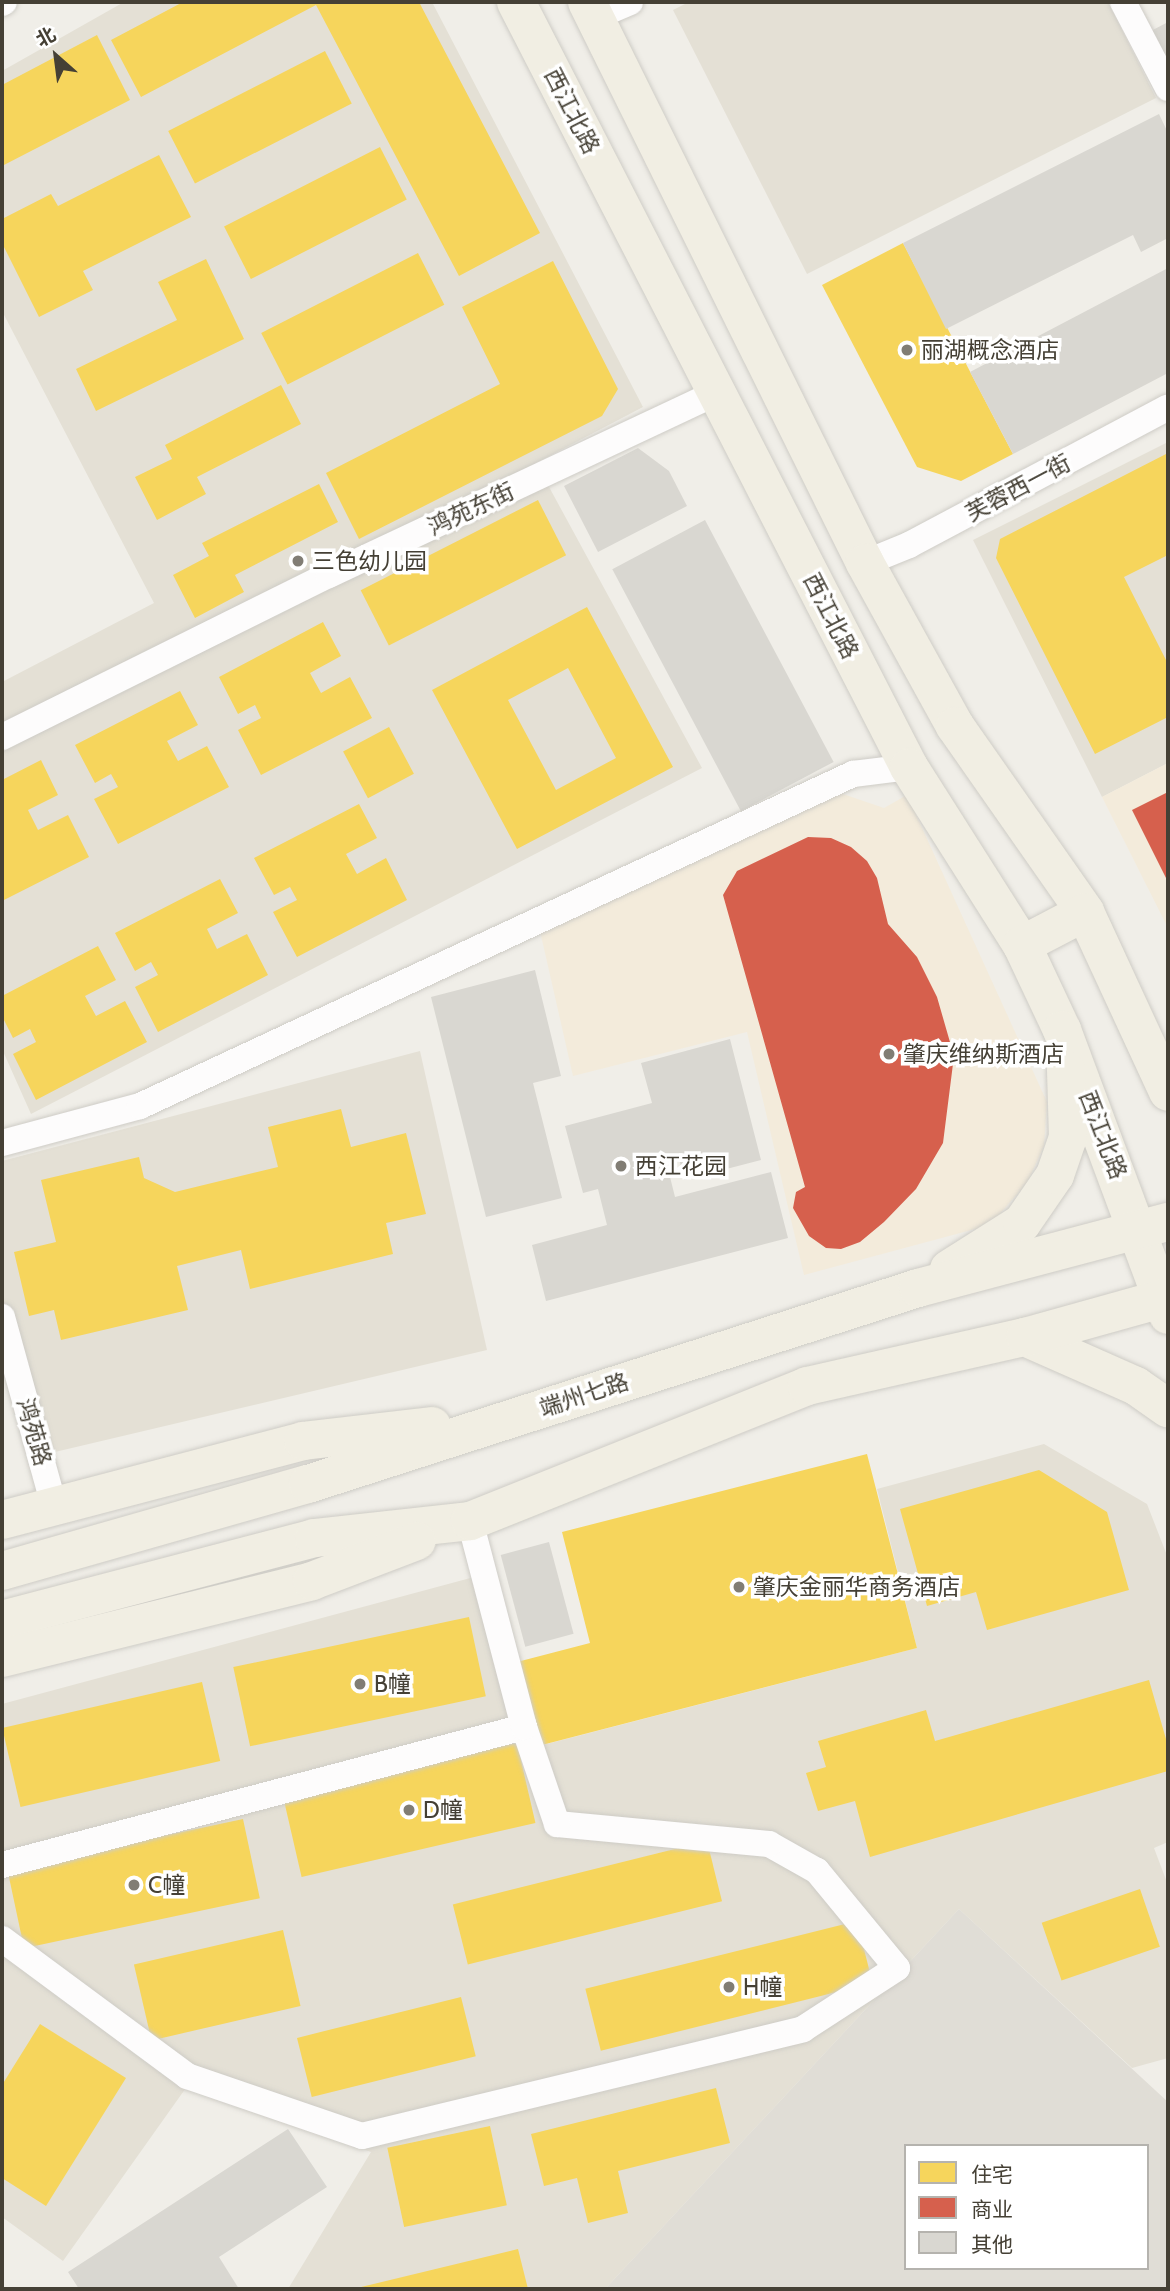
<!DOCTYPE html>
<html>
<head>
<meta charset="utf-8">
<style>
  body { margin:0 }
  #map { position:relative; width:1170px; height:2291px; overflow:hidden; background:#f0eee8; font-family:Cabin,"Noto Sans SC",sans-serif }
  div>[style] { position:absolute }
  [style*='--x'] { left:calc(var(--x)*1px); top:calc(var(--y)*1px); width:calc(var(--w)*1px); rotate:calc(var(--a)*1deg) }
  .residential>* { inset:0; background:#e4e0d5 }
  .commercial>* { inset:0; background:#f3ebdb }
  .industrial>* { inset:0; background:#e0ddd6 }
  .homes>* { inset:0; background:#f6d55c; transform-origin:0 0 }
  .shops>* { inset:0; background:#d6604d }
  .building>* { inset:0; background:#d9d7d1; transform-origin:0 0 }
  .roads { filter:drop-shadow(0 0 2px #ceccc6) drop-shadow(0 0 2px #ceccc6) }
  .minor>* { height:26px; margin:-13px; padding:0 13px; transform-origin:13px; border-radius:13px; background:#fdfcfc }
  .primary>* { height:38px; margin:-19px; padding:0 19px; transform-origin:19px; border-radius:19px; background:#f1eee3 }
  .dots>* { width:19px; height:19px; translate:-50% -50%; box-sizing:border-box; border:4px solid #fff; border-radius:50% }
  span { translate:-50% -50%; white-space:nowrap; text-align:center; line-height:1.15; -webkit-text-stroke:7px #fff; paint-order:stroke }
  .street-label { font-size:23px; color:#454035 }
  .poi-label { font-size:23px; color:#454035 }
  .left { translate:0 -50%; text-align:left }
  .frame { position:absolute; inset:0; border:4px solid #454035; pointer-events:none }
  .legend { position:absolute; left:904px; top:2144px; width:245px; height:126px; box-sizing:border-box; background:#fff; border:2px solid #b5b3ae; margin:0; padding:9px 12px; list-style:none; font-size:21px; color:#454035 }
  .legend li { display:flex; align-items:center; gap:14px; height:35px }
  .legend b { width:35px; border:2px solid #b5b3ae }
  .north { position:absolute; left:21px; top:21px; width:70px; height:70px; -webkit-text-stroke:5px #fff; paint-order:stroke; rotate:332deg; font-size:19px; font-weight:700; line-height:28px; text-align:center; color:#454035 }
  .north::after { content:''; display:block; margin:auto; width:24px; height:32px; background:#454035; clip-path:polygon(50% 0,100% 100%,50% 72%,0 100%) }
</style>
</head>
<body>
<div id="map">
  <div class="residential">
    <i style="clip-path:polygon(124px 2px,432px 2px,643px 407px,536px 463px,702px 768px,31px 1114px,2px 1049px,2px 682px,154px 603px,2px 311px,2px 71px)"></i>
    <i style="clip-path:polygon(689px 2px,1108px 2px,1156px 98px,807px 274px,673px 10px)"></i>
    <i style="clip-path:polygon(1168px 442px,1168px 763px,1102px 797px,973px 540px)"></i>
    <i style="clip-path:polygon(420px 1051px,487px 1350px,38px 1456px,2px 1322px,2px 1161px)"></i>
    <i style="clip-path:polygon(1044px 1444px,1147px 1504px,1168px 1558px,1168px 1842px,1154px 1848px,1168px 1885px,1168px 2058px,1132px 2068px,959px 1909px,605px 2289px,288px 2289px,371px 2152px,188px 2085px,63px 2261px,2px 2217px,2px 1704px,489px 1573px,539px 1746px,917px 1648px,877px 1489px)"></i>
  </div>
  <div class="commercial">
    <i style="clip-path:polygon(1168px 763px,1168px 928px,1102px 797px)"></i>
    <i style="clip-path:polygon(837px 792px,884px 808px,907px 795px,1047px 1102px,1044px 1146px,1027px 1183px,990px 1225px,804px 1275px,747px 1032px,573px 1076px,540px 931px)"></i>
  </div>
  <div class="industrial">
    <i style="clip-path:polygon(evenodd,959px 1909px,1168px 2102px,1168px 2289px,605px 2289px,959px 1909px,906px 2146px,1147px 2146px,1147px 2268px,906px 2268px,906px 2146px)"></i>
  </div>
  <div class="homes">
    <i style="clip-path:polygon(183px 2px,419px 2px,540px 233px,459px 276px,316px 5px,141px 97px,111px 40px)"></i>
    <i style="clip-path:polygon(97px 35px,130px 100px,2px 166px,2px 85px)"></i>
    <i style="left:325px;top:51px;width:59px;height:176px;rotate:63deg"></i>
    <i style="left:380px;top:147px;width:59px;height:175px;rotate:63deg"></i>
    <i style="clip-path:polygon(159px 155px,191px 217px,83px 271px,93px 290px,39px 317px,2px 243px,2px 219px,51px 194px,58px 206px)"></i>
    <i style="clip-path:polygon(903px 243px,1013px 454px,961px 481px,917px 467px,822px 285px)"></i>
    <i style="left:418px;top:253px;width:58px;height:176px;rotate:63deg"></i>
    <i style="clip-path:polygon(206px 259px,244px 339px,96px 411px,76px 369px,177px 320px,158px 282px)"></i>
    <i style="clip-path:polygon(553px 261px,618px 389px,602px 416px,359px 539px,326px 473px,500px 384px,462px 307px)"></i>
    <i style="clip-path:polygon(281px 385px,301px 424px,197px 477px,206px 494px,157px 520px,135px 477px,172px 459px,165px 445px)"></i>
    <i style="clip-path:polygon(1168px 453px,1168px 555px,1124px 577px,1168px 664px,1168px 717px,1095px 754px,996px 558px,1000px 539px)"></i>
    <i style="clip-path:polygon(319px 484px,338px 522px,235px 575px,244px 592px,195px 618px,173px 575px,209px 556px,202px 543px)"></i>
    <i style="left:538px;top:500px;width:62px;height:199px;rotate:63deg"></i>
    <i style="clip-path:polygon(evenodd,587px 607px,673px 767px,517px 849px,432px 690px,587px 607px,568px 668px,616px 758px,556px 790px,508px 700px,568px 668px)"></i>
    <i style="clip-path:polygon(323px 622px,341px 656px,310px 673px,321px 693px,350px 677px,372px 718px,261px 775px,238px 730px,261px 718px,255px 705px,238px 714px,219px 677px)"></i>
    <i style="clip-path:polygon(180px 691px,198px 725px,167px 741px,178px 761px,207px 746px,229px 787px,118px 844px,94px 799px,118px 787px,111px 774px,95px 783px,75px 745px)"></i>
    <i style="left:389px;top:727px;width:53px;height:52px;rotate:62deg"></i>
    <i style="clip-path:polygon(41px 760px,58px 795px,28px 810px,38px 830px,68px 815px,89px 857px,2px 901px,2px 780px)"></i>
    <i style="clip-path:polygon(359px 804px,377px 838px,346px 854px,357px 874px,386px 858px,407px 900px,297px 957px,273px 912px,297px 900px,290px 887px,274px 895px,254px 858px)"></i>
    <i style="clip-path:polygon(220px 879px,238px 913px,207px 929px,217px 949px,247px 934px,268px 975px,158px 1032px,135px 987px,158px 975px,151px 962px,135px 971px,115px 933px)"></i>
    <i style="clip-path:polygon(98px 946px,116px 980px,85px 996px,96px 1016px,125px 1001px,147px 1042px,36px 1100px,13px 1054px,36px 1042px,30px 1029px,13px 1038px,2px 1016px,2px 996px)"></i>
    <i style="clip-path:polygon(341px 1109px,351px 1147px,406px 1133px,426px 1214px,386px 1223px,393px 1254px,250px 1289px,241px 1250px,177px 1266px,188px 1310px,61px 1340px,54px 1310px,29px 1316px,14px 1252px,56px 1242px,41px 1180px,139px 1157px,144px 1178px,175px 1192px,278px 1167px,268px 1127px)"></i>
    <i style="clip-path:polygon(867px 1454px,917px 1648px,538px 1746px,517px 1662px,590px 1643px,562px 1532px)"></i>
    <i style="clip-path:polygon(1039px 1470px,1107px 1512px,1129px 1590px,987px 1630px,976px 1592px,927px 1606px,900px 1509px)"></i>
    <i style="left:469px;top:1617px;width:81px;height:241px;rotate:78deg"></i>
    <i style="clip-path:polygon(1149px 1680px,1168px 1746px,1168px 1771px,870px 1857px,855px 1801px,818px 1811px,806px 1773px,826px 1767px,818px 1741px,926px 1710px,935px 1741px)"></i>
    <i style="left:202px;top:1682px;width:81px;height:205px;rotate:77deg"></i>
    <i style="left:517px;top:1743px;width:82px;height:240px;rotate:77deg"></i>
    <i style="left:243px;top:1819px;width:81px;height:241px;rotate:78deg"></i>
    <i style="left:707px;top:1841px;width:62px;height:262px;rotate:76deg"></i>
    <i style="left:1140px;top:1889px;width:61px;height:104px;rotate:71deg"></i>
    <i style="left:857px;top:1921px;width:64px;height:280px;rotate:76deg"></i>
    <i style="left:283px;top:1930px;width:78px;height:153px;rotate:77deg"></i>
    <i style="left:461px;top:1997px;width:61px;height:169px;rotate:76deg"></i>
    <i style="clip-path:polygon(40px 2024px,126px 2078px,46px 2206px,2px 2178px,2px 2085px)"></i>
    <i style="clip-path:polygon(716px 2088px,730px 2143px,618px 2171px,628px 2213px,588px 2223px,577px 2178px,544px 2186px,531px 2134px)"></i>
    <i style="left:490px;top:2126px;width:81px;height:105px;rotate:78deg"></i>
    <i style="clip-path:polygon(518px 2249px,528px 2289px,357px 2289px,357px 2288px)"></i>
  </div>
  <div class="shops">
    <i style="clip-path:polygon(1168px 792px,1168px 882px,1132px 810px)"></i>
    <i style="clip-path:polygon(808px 837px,831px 838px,851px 847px,867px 861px,877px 878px,888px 924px,917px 957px,937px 997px,954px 1056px,943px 1143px,916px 1189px,884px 1222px,860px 1242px,841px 1249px,826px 1248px,809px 1236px,793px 1208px,796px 1192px,805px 1187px,723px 895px,737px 871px)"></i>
  </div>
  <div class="building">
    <i style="clip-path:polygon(1168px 22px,1168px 64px,1151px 31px)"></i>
    <i style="clip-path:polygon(1159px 114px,1168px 133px,1168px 238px,1141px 252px,1133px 235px,946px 329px,903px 243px)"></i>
    <i style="clip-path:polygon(1168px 268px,1168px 373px,1013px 454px,970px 372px)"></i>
    <i style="clip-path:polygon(638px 448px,669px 471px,687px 506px,598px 552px,564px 486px)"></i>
    <i style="left:705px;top:520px;width:274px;height:105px;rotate:62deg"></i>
    <i style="clip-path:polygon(535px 970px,561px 1076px,533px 1083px,562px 1198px,486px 1217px,431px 997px)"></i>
    <i style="clip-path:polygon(730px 1039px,761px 1160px,684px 1180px,678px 1154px,665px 1157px,675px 1197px,771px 1172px,788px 1238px,546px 1301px,532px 1245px,607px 1225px,598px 1189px,583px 1193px,565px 1126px,652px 1103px,641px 1063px)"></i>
    <i style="left:549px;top:1542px;width:95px;height:50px;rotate:75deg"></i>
    <i style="clip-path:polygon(288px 2129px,327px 2187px,219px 2257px,239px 2289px,79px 2289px,68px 2272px)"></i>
  </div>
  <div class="roads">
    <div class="minor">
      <i style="--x:1123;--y:2;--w:97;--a:62.4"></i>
      <i style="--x:2;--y:3;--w:2;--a:-27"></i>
      <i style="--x:595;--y:17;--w:38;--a:-23"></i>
      <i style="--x:865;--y:563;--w:48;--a:-22.2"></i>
      <i style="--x:909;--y:545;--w:293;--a:-28"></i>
      <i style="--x:2;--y:737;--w:365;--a:-26.4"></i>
      <i style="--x:329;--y:575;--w:427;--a:-25.2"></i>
      <i style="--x:2;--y:1143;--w:143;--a:-15"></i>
      <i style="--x:140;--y:1106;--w:787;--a:-24.97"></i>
      <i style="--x:853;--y:774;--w:56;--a:-7.1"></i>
      <i style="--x:2;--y:1317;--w:196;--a:74.6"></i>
      <i style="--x:2;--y:1865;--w:540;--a:-14.81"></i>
      <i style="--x:2;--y:1939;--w:230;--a:36.5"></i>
      <i style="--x:187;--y:2076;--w:185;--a:18.9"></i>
      <i style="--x:362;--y:2136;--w:454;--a:-13.6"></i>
      <i style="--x:803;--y:2029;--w:112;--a:-33"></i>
      <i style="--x:897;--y:1968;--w:126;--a:-129.5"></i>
      <i style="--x:817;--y:1871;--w:55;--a:-150.6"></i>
      <i style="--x:769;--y:1844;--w:213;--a:-174.6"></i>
      <i style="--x:557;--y:1824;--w:102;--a:-108.8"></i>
      <i style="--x:524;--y:1727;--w:213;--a:-104.7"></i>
    </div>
    <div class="primary">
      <i style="--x:516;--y:2;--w:860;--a:62.81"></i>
      <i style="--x:909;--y:767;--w:211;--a:57.6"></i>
      <i style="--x:1022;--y:945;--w:94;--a:64.8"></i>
      <i style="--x:1062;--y:1030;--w:304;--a:69.6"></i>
      <i style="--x:587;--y:2;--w:626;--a:63.64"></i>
      <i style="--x:865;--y:563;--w:186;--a:61.1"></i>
      <i style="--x:955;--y:726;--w:227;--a:55"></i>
      <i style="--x:1085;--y:912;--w:198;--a:65.2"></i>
      <i style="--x:1022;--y:945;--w:71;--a:-27.6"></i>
      <i style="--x:949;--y:1269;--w:86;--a:-32.2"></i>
      <i style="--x:1022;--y:1223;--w:58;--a:-55.5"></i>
      <i style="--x:1055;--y:1175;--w:39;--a:-71"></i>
      <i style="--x:1068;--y:1138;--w:68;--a:-91.7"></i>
      <i style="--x:1025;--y:1337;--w:121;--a:23.8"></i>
      <i style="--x:1136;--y:1386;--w:39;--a:35"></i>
      <i style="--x:2;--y:1520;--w:311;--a:-14.7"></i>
      <i style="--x:303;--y:1441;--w:130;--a:-6.6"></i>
      <i style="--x:2;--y:1571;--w:318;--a:-15.9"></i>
      <i style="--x:308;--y:1484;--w:641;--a:-17.81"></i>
      <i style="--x:918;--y:1288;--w:259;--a:-14.8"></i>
      <i style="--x:2;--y:1620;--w:323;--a:-14.7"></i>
      <i style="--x:314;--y:1538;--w:157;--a:-6.2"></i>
      <i style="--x:470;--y:1521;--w:363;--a:-21.8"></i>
      <i style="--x:807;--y:1386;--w:223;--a:-12.7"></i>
      <i style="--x:1025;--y:1337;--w:148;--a:-15.6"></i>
      <i style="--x:2;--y:1658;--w:319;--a:-13.9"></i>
      <i style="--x:312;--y:1581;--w:112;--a:-20.9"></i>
    </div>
  </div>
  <div class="dots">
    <i style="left:907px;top:350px;background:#817d74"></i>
    <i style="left:298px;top:561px;background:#817d74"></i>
    <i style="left:889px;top:1054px;background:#817d74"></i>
    <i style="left:621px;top:1166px;background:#817d74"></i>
    <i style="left:739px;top:1587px;background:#817d74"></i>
    <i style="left:360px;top:1684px;background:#817d74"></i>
    <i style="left:409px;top:1810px;background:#817d74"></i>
    <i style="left:134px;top:1885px;background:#817d74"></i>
    <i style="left:729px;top:1987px;background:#817d74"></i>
  </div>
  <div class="street-label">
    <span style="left:572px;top:111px;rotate:63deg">西江北路</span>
    <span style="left:1018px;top:488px;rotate:-28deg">芙蓉西一街</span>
    <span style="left:471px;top:509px;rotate:-25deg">鸿苑东街</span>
    <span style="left:831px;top:616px;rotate:63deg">西江北路</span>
    <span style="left:1103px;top:1135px;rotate:69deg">西江北路</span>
    <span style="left:584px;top:1395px;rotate:-18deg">端州七路</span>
    <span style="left:34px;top:1432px;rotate:74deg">鸿苑路</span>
  </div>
  <div class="poi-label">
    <span class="left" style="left:921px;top:350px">丽湖概念酒店</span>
    <span class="left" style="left:312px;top:561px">三色幼儿园</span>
    <span class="left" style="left:903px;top:1054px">肇庆维纳斯酒店</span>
    <span class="left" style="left:635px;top:1166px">西江花园</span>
    <span class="left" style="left:753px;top:1587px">肇庆金丽华商务酒店</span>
    <span class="left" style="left:374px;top:1684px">B幢</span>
    <span class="left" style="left:423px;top:1810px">D幢</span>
    <span class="left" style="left:148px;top:1885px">C幢</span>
    <span class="left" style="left:743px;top:1987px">H幢</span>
  </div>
  <div class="frame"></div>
  <ul class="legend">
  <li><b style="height:19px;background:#f6d55c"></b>住宅</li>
  <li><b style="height:19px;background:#d6604d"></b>商业</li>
  <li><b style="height:19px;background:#d9d7d1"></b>其他</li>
  </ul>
  <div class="north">北</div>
</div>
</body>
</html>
